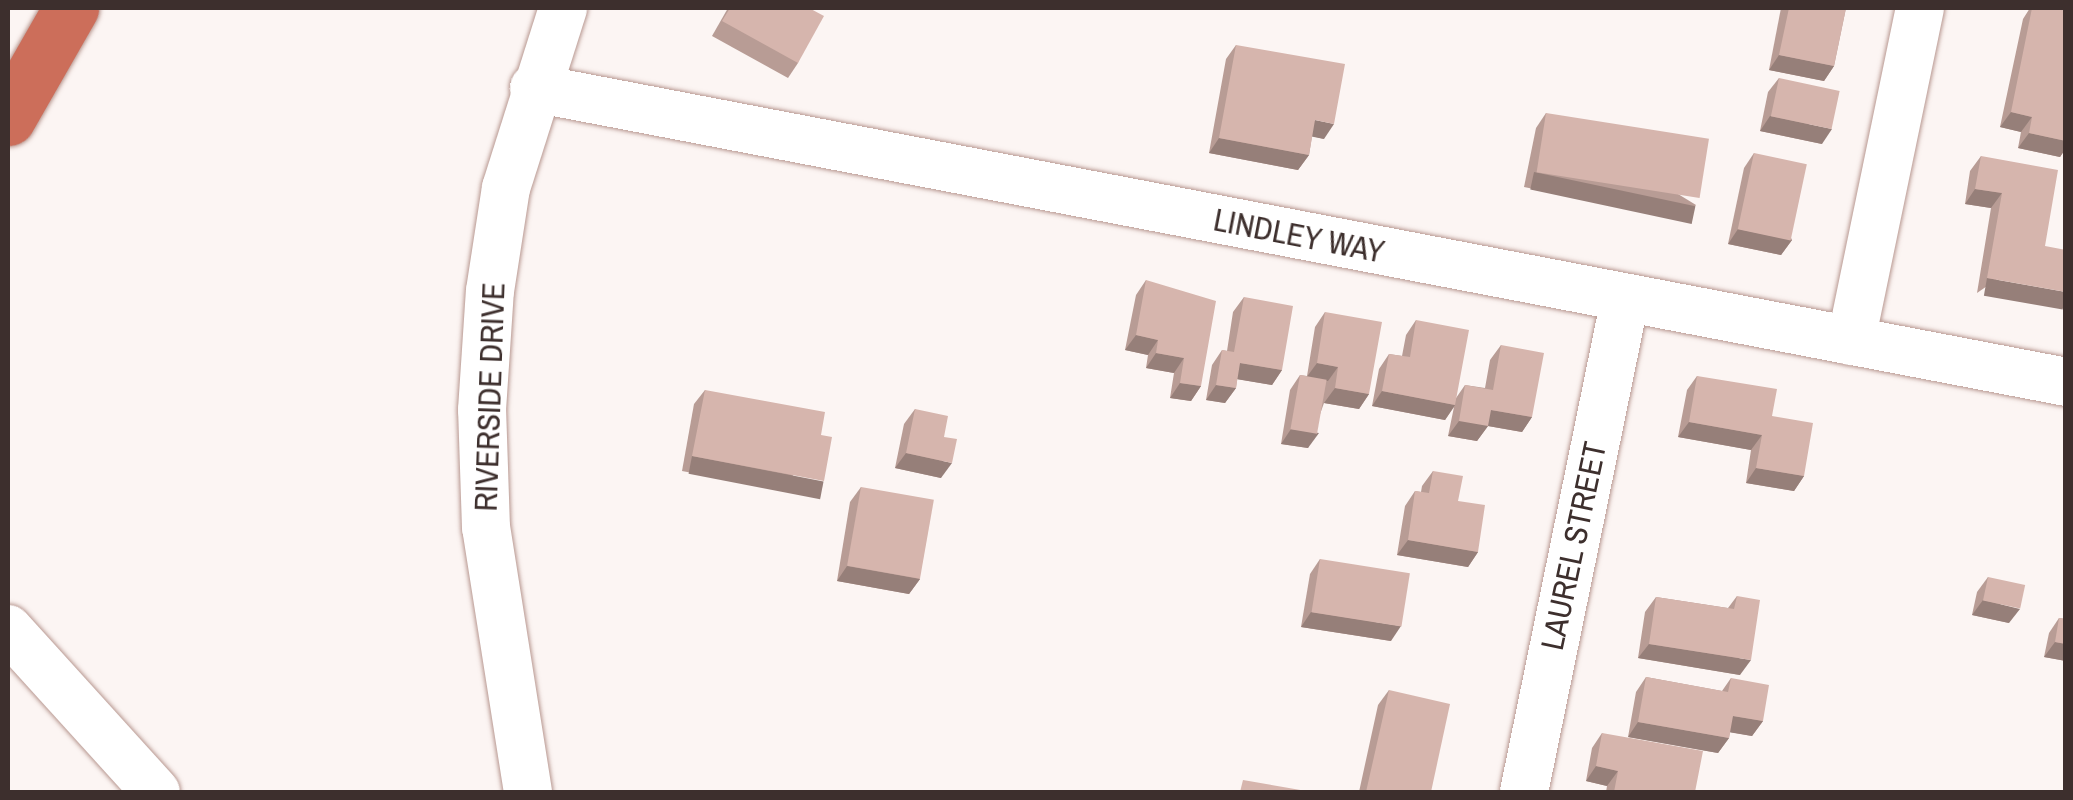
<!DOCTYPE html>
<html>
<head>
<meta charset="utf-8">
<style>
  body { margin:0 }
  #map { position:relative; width:2073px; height:800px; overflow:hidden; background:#fcf5f3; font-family:"Archivo Narrow",sans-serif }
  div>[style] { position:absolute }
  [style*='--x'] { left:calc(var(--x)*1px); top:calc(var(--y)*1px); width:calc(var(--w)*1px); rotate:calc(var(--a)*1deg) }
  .roads { filter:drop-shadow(0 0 2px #b89891) drop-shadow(0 0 2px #b89891) }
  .minor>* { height:48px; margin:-24px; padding:0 24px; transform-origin:24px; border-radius:24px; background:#fff }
  .highway>* { height:55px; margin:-27.5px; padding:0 27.5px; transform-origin:27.5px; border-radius:27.5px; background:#cc6e5a }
  .wall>* { inset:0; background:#b89c95 }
  .shaded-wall>* { inset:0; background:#967f79; transform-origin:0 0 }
  .building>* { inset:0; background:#d6b5ad; transform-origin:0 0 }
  span { translate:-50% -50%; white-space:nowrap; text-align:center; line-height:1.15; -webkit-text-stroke:8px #fff; paint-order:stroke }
  .street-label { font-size:32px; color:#3d2f2d }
  .frame { position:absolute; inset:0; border:10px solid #3d2f2d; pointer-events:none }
</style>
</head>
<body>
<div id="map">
  <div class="roads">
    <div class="minor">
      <i style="--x:534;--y:88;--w:1560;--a:10.86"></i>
      <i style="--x:1851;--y:341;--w:340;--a:-78.3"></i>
      <i style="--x:8;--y:629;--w:220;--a:47.8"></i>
      <i style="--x:528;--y:792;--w:267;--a:-99"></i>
      <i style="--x:486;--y:528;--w:118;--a:-91.9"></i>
      <i style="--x:482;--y:410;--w:119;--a:-86.2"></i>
      <i style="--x:490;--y:291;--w:104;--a:-81.2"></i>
      <i style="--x:506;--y:188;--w:189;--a:-72.4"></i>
      <i style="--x:1524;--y:792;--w:503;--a:-78.42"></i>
    </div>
    <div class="highway">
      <i style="--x:8;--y:118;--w:127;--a:-60.2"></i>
    </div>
  </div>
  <div class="wall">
    <i style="clip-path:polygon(728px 8px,809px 8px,798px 63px,788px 78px,712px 36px)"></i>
    <i style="clip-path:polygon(1781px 8px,1846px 8px,1834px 66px,1824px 81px,1769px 70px)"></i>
    <i style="clip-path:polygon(2030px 8px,2050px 8px,2066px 11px,2066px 148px,2060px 157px,2018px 148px,2021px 132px,2000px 127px,2023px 19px)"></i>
    <i style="clip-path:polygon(1236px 45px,1324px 139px,1312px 136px,1309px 155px,1298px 170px,1209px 153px,1226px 59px)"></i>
    <i style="clip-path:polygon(1779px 78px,1822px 144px,1760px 131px,1768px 92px)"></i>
    <i style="clip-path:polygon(1546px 113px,1696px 205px,1685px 220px,1524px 187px,1536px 128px)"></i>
    <i style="clip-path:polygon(1754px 153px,1792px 240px,1781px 255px,1728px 244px,1744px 168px)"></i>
    <i style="clip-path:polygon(1981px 156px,2045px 246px,1977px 293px,1991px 208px,1965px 204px,1970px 171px)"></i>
    <i style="clip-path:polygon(1146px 280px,1201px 386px,1191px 401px,1170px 398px,1174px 373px,1146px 368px,1148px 355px,1125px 350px,1136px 295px)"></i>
    <i style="clip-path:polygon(1244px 297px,1282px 370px,1272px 385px,1237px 379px,1236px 388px,1225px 403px,1206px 400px,1212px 365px,1222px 350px,1227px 351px,1233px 312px)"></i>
    <i style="clip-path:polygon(1325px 312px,1369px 394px,1359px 409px,1324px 403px,1308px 448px,1281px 444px,1290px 390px,1300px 375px,1307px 376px,1315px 327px)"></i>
    <i style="clip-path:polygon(1416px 320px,1456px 398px,1465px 385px,1485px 388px,1490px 360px,1501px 345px,1532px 417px,1522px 432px,1488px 426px,1477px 441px,1448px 436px,1454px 407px,1445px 420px,1372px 406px,1379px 369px,1389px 354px,1402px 356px,1406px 335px)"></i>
    <i style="clip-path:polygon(1697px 376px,1772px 416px,1804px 476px,1794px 491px,1746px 483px,1751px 450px,1678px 437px,1687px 390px)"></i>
    <i style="clip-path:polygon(705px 390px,814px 496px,682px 471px,694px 404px)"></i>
    <i style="clip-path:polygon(915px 409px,944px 437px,941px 478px,895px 468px,904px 424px)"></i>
    <i style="clip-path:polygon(1433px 471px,1458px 501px,1478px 552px,1468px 567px,1397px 555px,1405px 506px,1415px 491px,1421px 492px,1422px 486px)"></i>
    <i style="clip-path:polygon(861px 487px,920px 579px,909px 594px,837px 581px,850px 502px)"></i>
    <i style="clip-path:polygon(1320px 559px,1391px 641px,1301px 627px,1310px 574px)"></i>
    <i style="clip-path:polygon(1988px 577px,2009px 623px,1972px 615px,1977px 592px)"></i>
    <i style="clip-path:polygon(1737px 596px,1740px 675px,1638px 658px,1645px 612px,1656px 597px,1728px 608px)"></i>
    <i style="clip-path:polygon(2059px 618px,2066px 619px,2066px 661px,2044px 657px,2049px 633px)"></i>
    <i style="clip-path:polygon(1646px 677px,1722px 691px,1731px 678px,1763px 721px,1752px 736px,1730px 732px,1729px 738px,1718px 753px,1628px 737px,1636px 692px)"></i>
    <i style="clip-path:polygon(1389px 690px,1431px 792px,1359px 792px,1378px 705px)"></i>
    <i style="clip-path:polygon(1602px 733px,1695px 792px,1606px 792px,1607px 786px,1586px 781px,1592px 748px)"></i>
  </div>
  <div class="shaded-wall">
    <i style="clip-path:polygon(1779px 55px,1834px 66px,1824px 81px,1769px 70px)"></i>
    <i style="clip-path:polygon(2011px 112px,2032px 117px,2021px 132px,2000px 127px)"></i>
    <i style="clip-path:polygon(1770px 116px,1832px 129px,1822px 144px,1760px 131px)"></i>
    <i style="clip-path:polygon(1315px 120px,1334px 124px,1324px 139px,1304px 135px)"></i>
    <i style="clip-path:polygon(2029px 133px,2066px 141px,2066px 148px,2060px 157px,2018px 148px)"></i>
    <i style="clip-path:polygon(1219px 138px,1309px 155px,1298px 170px,1209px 153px)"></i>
    <i style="left:1534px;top:172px;width:165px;height:18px;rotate:12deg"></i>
    <i style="clip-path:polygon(1975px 189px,2002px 193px,1991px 208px,1965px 204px)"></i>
    <i style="clip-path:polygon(1738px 229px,1792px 240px,1781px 255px,1728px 244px)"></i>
    <i style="left:1987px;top:278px;width:80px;height:18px;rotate:10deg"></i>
    <i style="clip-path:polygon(1136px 335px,1158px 340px,1148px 355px,1125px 350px)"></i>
    <i style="clip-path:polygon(1156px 353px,1184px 358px,1174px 373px,1146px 368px)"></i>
    <i style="clip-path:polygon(1240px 363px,1282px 370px,1272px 385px,1230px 378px)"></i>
    <i style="clip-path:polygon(1317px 363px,1338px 367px,1328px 381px,1306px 378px)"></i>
    <i style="clip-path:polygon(1180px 383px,1201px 386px,1191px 401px,1170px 398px)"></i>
    <i style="clip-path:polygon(1216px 385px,1236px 388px,1225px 403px,1206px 400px)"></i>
    <i style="clip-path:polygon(1335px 388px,1369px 394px,1359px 409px,1324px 403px)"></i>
    <i style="clip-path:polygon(1382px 391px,1455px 405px,1445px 420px,1372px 406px)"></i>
    <i style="clip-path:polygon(1491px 410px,1532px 417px,1522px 432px,1488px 426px,1477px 441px,1448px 436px,1459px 421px)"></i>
    <i style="clip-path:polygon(1689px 422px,1762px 435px,1751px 450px,1678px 437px)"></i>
    <i style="clip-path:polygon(1291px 429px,1319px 433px,1308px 448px,1281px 444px)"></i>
    <i style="clip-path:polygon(906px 453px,952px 463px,941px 478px,895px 468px)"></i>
    <i style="left:692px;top:456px;width:134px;height:18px;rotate:11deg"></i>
    <i style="clip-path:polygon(1756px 468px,1804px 476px,1794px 491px,1746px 483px)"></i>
    <i style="clip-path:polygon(1408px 540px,1478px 552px,1468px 567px,1397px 555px)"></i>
    <i style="clip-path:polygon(847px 566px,920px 579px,909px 594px,837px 581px)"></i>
    <i style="clip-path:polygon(1983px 600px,2020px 609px,2009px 623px,1972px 615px)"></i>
    <i style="clip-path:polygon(1311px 612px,1401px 626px,1391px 641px,1301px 627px)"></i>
    <i style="clip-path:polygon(2055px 642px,2066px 644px,2066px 661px,2044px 657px)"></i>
    <i style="clip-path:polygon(1649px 644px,1751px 660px,1740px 675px,1638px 658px)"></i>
    <i style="clip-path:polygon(1733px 716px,1763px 721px,1752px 736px,1722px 731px)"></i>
    <i style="clip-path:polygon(1638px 722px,1729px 738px,1718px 753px,1628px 737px)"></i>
    <i style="clip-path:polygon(1596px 766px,1618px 771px,1607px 786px,1586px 781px)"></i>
  </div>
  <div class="building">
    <i style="clip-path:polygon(730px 8px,809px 8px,824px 16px,798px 63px,722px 21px)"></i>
    <i style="clip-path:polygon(1789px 8px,1846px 8px,1834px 66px,1779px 55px)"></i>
    <i style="clip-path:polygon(2032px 8px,2050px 8px,2066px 11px,2066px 141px,2029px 133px,2032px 117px,2011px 112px)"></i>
    <i style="clip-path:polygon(1236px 45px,1345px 64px,1334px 124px,1315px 120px,1309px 155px,1219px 138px)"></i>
    <i style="left:1779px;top:78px;width:62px;height:39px;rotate:12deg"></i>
    <i style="left:1546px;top:113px;width:165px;height:60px;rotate:9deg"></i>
    <i style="left:1754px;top:153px;width:54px;height:78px;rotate:12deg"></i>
    <i style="clip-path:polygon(1981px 156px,2058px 170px,2045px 246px,2066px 250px,2066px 292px,1987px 278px,2002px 193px,1975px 189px)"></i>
    <i style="clip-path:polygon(1146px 280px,1216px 301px,1201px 386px,1180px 383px,1184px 358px,1156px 353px,1158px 340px,1136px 335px)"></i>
    <i style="clip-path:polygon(1244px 297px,1293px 306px,1282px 370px,1240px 363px,1236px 388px,1216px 385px,1222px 350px,1234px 352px)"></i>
    <i style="clip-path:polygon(1325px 312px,1382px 322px,1369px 394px,1335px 388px,1338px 367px,1317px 363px)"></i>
    <i style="clip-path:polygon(1416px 320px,1469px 330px,1455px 405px,1382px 391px,1389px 354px,1410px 357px)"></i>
    <i style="clip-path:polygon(1501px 345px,1544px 353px,1532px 417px,1491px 410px,1488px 426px,1459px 421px,1465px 385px,1493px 390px)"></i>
    <i style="left:1300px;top:375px;width:27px;height:55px;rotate:10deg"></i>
    <i style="clip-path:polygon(1697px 376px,1777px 389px,1772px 416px,1813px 423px,1804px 476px,1756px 468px,1762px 435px,1689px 422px)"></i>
    <i style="clip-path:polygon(705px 390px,825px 412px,821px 435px,832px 437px,824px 481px,692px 456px)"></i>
    <i style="clip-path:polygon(915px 409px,948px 416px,944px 437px,957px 439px,952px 463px,906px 453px)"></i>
    <i style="clip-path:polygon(1433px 471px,1463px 476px,1458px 501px,1485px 505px,1478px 552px,1408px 540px,1415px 491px,1429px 493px)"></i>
    <i style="left:861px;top:487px;width:74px;height:80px;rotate:10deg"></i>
    <i style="left:1320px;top:559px;width:91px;height:54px;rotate:9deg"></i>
    <i style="left:1988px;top:577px;width:38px;height:24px;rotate:12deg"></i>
    <i style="clip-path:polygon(1737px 596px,1760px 600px,1751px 660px,1649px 644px,1656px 597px,1734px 609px)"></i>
    <i style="clip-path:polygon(2059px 618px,2066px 619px,2066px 644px,2055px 642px)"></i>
    <i style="clip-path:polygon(1646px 677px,1728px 692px,1731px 678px,1769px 685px,1763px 721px,1733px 716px,1729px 738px,1638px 722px)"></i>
    <i style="clip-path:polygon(1389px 690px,1450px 704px,1431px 792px,1366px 792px)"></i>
    <i style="clip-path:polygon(1602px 733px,1703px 751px,1695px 792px,1614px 792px,1618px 771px,1596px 766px)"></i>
    <i style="clip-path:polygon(1243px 780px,1312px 792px,1240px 792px)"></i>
  </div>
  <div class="street-label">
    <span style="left:1299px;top:236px;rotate:11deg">LINDLEY WAY</span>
    <span style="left:490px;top:397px;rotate:-88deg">RIVERSIDE DRIVE</span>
    <span style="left:1574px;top:546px;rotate:-78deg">LAUREL STREET</span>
  </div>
  <div class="frame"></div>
</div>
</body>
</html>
